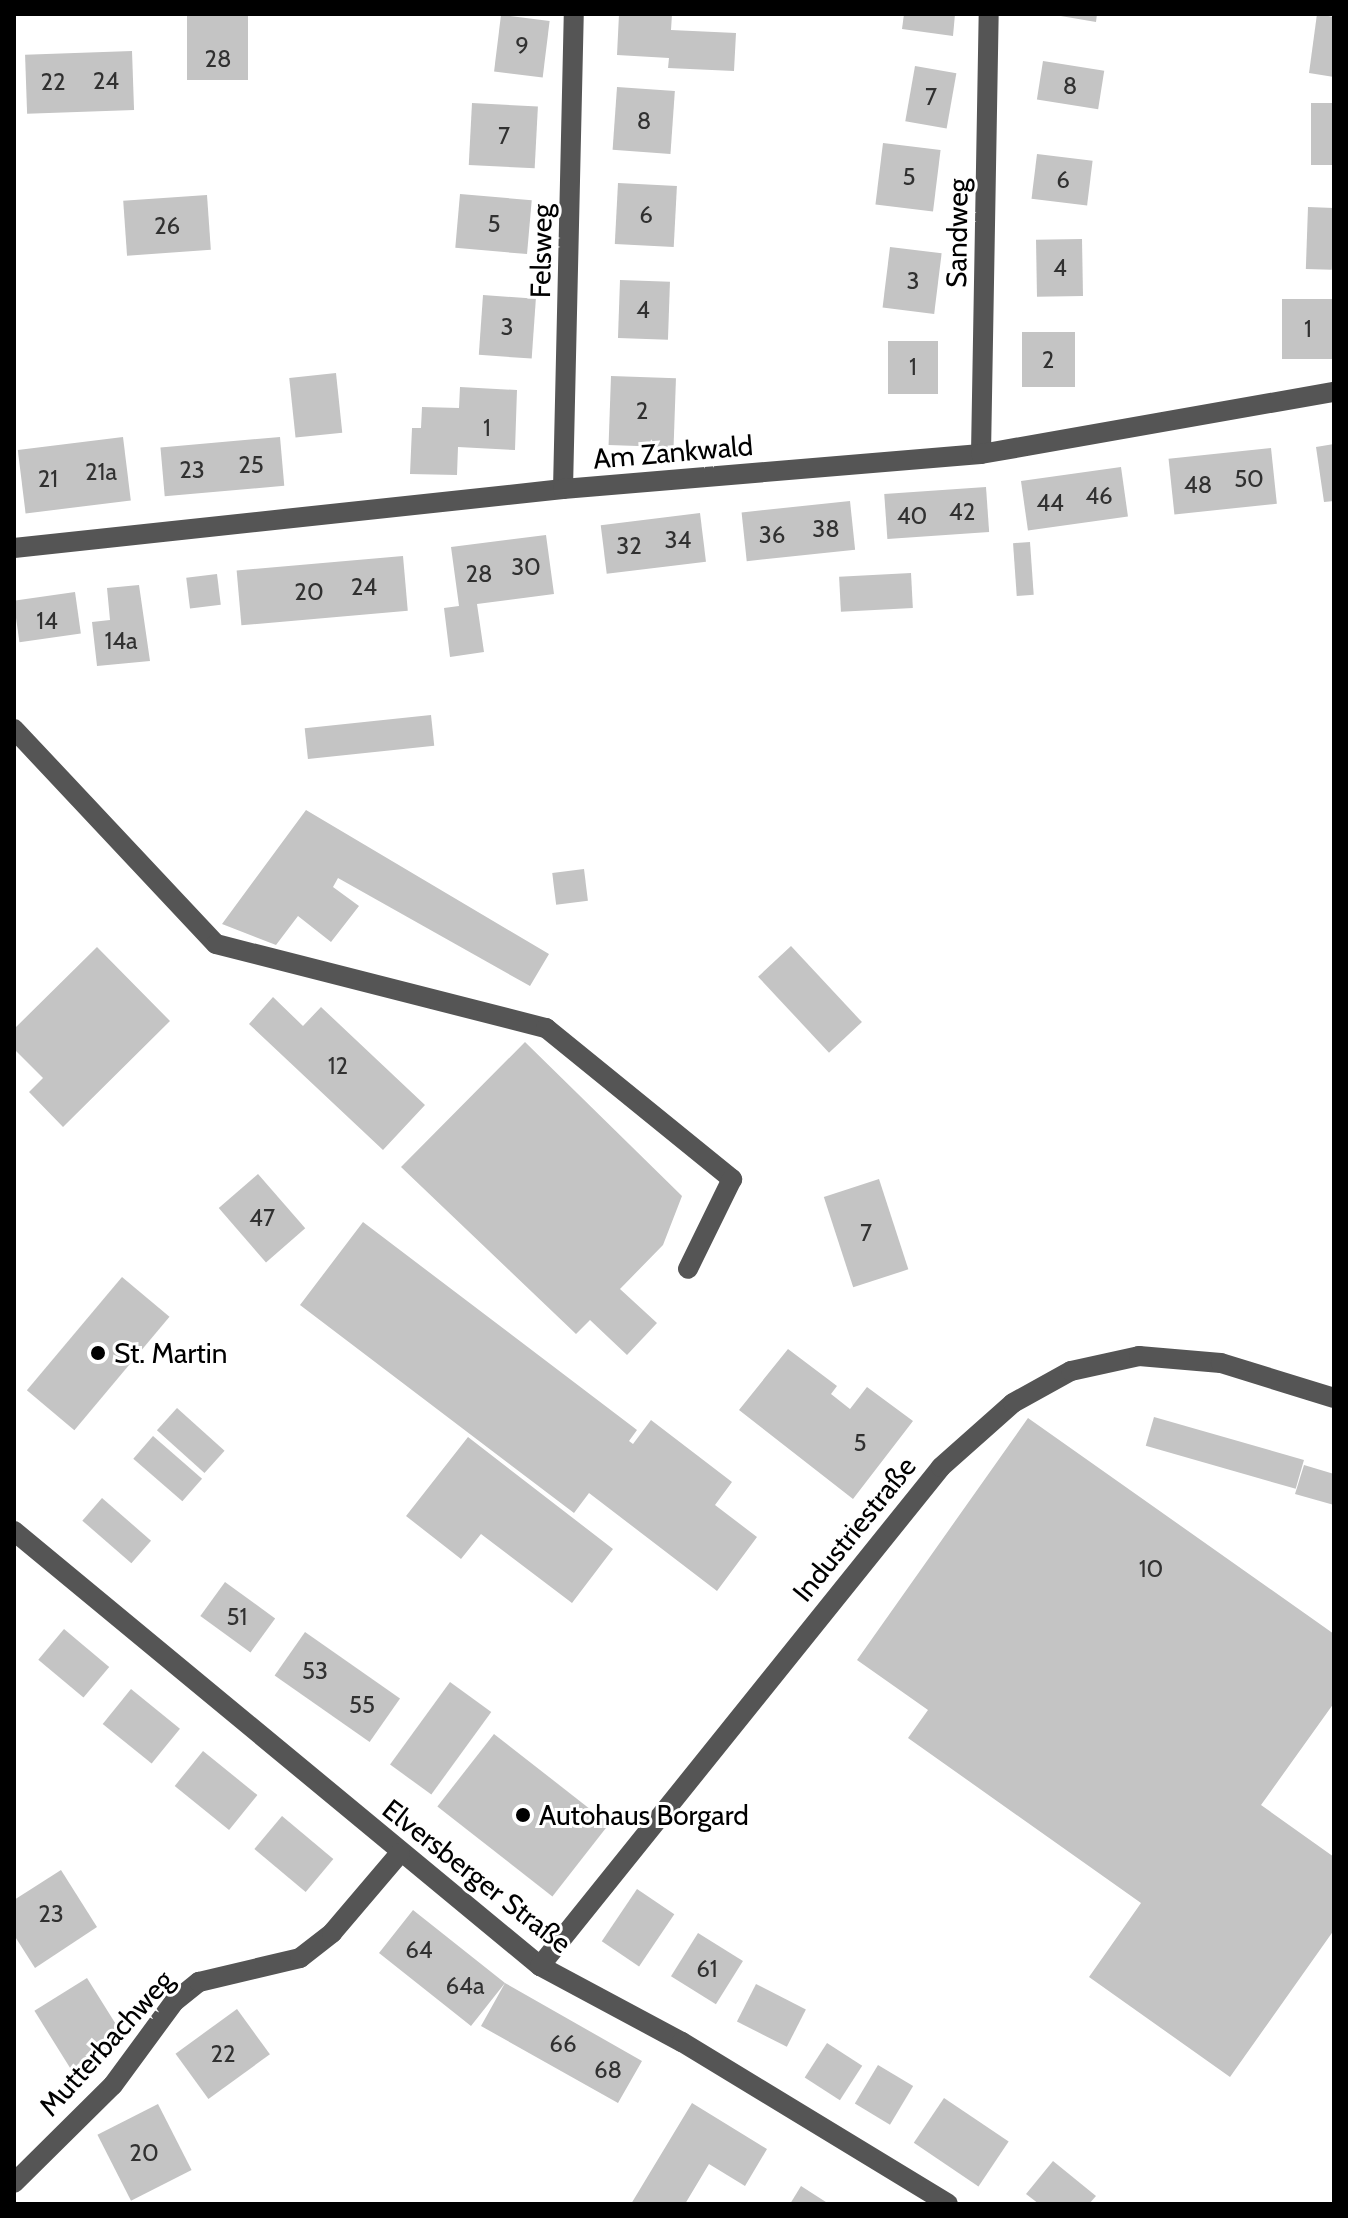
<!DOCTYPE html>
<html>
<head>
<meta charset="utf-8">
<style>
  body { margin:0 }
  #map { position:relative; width:1348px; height:2218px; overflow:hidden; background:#fff; font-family:Cabin,sans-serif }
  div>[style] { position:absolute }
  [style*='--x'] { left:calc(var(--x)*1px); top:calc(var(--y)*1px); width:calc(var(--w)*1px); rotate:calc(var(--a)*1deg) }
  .building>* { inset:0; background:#c4c4c4; transform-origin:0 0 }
  .minor>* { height:20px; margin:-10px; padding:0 10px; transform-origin:10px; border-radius:10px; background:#555 }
  .dots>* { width:22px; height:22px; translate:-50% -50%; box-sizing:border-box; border:4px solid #fff; border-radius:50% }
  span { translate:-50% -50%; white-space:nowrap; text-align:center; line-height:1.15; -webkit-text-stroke:6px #fff; paint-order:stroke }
  .number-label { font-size:24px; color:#313131 }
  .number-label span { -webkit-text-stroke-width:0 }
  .street-label { font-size:28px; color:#000 }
  .poi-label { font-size:28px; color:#000 }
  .left { translate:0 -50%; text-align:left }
  .frame { position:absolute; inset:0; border:16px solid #000; pointer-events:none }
</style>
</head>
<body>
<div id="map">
  <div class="building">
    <i style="left:187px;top:14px;width:61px;height:66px"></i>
    <i style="clip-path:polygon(619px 14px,672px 14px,671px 30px,736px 33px,734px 71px,668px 68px,669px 58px,617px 55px)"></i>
    <i style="clip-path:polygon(904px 14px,955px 14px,953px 36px,902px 29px)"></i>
    <i style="clip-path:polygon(1049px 14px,1097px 14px,1096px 22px)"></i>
    <i style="clip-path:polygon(1317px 14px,1334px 17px,1334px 77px,1309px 73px)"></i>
    <i style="left:501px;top:15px;width:49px;height:57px;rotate:7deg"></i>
    <i style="left:132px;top:51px;width:59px;height:107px;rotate:88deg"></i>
    <i style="left:1043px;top:61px;width:62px;height:39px;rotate:9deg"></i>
    <i style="left:915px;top:66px;width:42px;height:56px;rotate:10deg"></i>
    <i style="left:617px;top:87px;width:58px;height:63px;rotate:4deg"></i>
    <i style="left:472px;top:103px;width:66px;height:62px;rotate:3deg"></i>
    <i style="left:1311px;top:103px;width:23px;height:62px"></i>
    <i style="left:883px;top:143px;width:58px;height:62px;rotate:7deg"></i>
    <i style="left:1037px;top:154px;width:56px;height:45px;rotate:7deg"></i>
    <i style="left:618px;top:183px;width:59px;height:61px;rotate:3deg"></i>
    <i style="left:460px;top:194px;width:72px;height:54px;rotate:5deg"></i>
    <i style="left:207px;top:195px;width:55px;height:84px;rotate:86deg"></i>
    <i style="left:1308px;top:207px;width:26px;height:62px;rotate:2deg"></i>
    <i style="left:1082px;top:239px;width:57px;height:46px;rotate:89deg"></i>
    <i style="left:890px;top:247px;width:52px;height:61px;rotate:7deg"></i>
    <i style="left:620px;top:280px;width:50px;height:58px;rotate:2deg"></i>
    <i style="left:483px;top:295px;width:53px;height:60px;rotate:4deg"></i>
    <i style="left:1334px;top:299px;width:60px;height:52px;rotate:90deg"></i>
    <i style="left:1022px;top:332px;width:53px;height:55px"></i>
    <i style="left:888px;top:341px;width:50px;height:53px"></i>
    <i style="left:336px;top:373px;width:60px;height:47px;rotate:84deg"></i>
    <i style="left:611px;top:376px;width:65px;height:69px;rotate:2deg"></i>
    <i style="clip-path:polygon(460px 387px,517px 390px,515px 450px,458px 447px,457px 475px,410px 474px,412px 428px,421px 428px,422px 407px,459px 408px)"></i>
    <i style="left:123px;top:437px;width:64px;height:106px;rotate:83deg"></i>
    <i style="left:280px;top:437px;width:49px;height:120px;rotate:85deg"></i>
    <i style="clip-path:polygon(1334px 444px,1334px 501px,1324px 502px,1316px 447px)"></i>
    <i style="left:1271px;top:448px;width:56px;height:103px;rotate:84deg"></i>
    <i style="left:1121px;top:467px;width:50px;height:101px;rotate:82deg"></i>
    <i style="left:986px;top:487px;width:45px;height:102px;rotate:86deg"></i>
    <i style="left:850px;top:501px;width:49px;height:109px;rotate:84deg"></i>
    <i style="left:700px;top:513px;width:49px;height:100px;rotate:83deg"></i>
    <i style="clip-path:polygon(546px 535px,554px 594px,477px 604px,484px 652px,450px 657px,444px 608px,459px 606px,451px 547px)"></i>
    <i style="left:1030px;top:542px;width:53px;height:17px;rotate:86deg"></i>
    <i style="left:403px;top:556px;width:55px;height:167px;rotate:85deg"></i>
    <i style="left:911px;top:573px;width:35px;height:72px;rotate:87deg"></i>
    <i style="left:217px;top:574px;width:31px;height:31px;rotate:83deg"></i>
    <i style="clip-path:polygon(139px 585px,150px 661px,97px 666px,92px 622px,110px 620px,107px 588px)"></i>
    <i style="left:75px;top:592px;width:42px;height:62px;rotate:82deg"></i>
    <i style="left:431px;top:715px;width:31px;height:127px;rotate:84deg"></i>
    <i style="clip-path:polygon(306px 810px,549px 954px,530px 986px,338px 878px,333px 887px,359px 906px,331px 942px,298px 916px,276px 945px,222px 924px)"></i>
    <i style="left:584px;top:869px;width:32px;height:32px;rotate:83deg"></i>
    <i style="left:791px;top:946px;width:104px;height:45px;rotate:47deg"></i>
    <i style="clip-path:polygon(97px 947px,170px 1021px,63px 1127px,29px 1092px,43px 1078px,14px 1049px,14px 1029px)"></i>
    <i style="clip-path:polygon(273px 997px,303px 1026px,321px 1007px,425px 1105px,383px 1150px,249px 1024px)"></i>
    <i style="clip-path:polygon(525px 1042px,682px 1196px,663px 1245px,620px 1289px,657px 1323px,627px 1355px,590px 1320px,576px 1334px,401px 1167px)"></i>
    <i style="left:258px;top:1174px;width:72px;height:52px;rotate:49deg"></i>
    <i style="left:879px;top:1179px;width:95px;height:58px;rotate:72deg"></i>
    <i style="clip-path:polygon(363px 1222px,637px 1430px,629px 1441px,633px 1444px,651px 1420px,732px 1482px,715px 1505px,757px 1537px,717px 1591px,589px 1493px,574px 1513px,300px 1305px)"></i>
    <i style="left:122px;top:1277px;width:62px;height:148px;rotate:40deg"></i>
    <i style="clip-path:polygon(788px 1349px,837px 1386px,831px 1394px,850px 1409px,867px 1387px,913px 1421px,853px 1499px,739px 1410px)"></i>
    <i style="left:177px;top:1408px;width:64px;height:30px;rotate:42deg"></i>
    <i style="left:1154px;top:1417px;width:156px;height:30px;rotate:16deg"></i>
    <i style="clip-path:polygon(1028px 1418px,1334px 1634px,1334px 1703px,1261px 1805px,1334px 1857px,1334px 1930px,1230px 2077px,1089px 1977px,1141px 1903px,908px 1738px,928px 1710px,857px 1660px)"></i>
    <i style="left:153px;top:1436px;width:65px;height:30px;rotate:41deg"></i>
    <i style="clip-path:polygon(468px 1437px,613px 1549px,572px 1603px,481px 1534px,461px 1559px,406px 1516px)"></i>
    <i style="clip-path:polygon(1304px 1465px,1334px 1474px,1334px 1505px,1295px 1494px)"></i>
    <i style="left:102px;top:1498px;width:65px;height:30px;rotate:41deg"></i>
    <i style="left:225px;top:1582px;width:62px;height:42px;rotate:36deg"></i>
    <i style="left:64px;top:1629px;width:59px;height:40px;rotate:40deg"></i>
    <i style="left:305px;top:1632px;width:116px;height:53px;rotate:35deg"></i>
    <i style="left:450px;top:1682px;width:51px;height:102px;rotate:36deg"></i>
    <i style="left:131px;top:1689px;width:63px;height:45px;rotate:39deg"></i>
    <i style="left:494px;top:1734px;width:146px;height:92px;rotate:38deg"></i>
    <i style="left:203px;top:1751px;width:70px;height:45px;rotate:39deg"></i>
    <i style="left:282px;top:1816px;width:67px;height:43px;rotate:40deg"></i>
    <i style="clip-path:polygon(61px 1870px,97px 1927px,35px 1968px,14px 1935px,14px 1900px)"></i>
    <i style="left:637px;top:1889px;width:45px;height:63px;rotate:34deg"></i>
    <i style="clip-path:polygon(413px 1910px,505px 1983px,642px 2061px,618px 2103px,481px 2026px,505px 1983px,471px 2026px,379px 1953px)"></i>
    <i style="left:698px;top:1933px;width:53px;height:51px;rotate:32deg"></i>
    <i style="left:87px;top:1978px;width:70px;height:62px;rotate:58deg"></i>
    <i style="left:756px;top:1984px;width:56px;height:42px;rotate:27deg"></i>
    <i style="left:237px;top:2009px;width:56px;height:76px;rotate:54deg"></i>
    <i style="left:827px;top:2043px;width:42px;height:41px;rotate:33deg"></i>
    <i style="left:878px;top:2065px;width:41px;height:45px;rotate:31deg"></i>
    <i style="left:944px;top:2098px;width:78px;height:54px;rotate:34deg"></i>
    <i style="clip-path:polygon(692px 2103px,767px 2149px,745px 2186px,709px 2164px,685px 2204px,631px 2204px)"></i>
    <i style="left:158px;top:2104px;width:74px;height:68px;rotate:63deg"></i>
    <i style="clip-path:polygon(1053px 2161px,1096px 2196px,1089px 2204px,1039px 2204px,1026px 2194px)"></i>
    <i style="clip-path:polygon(801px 2186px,829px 2204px,790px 2204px)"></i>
  </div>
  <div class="minor">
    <i style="--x:981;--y:454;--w:440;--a:-89"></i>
    <i style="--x:563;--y:489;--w:475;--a:-88.7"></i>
    <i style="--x:14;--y:548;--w:552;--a:-6.13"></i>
    <i style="--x:563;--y:489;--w:419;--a:-4.8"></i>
    <i style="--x:981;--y:454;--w:358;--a:-10"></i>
    <i style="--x:14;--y:729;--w:295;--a:46.8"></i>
    <i style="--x:216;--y:944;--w:341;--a:14.3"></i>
    <i style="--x:546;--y:1028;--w:240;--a:39.1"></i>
    <i style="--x:732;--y:1179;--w:100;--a:116.1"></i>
    <i style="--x:14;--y:1531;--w:683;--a:39.59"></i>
    <i style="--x:540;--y:1966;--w:161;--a:28.2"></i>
    <i style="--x:682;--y:2042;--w:311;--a:31.3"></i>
    <i style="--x:540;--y:1966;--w:640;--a:-51.21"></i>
    <i style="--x:941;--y:1467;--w:96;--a:-41.6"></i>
    <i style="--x:1013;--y:1403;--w:66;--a:-28.9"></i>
    <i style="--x:1071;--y:1371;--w:70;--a:-12.4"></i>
    <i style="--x:1139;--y:1356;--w:82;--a:4.9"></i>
    <i style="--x:1221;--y:1363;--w:118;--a:17.2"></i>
    <i style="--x:14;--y:2183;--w:139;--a:-44.7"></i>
    <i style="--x:113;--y:2085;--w:103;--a:-53.7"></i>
    <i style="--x:174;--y:2002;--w:32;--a:-39"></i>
    <i style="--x:199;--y:1982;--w:104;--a:-13.4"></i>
    <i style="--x:300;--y:1958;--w:41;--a:-38"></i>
    <i style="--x:332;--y:1933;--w:105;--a:-49.6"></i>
  </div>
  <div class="dots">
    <i style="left:98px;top:1353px;background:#000"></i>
    <i style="left:523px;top:1815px;background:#000"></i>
  </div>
  <div class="number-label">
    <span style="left:522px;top:46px">9</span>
    <span style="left:218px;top:59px">28</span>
    <span style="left:106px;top:81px">24</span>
    <span style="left:53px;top:82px">22</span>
    <span style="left:1070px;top:86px">8</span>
    <span style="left:931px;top:97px">7</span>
    <span style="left:644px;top:121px">8</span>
    <span style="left:504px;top:136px">7</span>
    <span style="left:909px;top:177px">5</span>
    <span style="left:1063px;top:180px">6</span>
    <span style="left:646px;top:215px">6</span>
    <span style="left:494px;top:224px">5</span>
    <span style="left:167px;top:226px">26</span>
    <span style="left:1060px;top:268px">4</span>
    <span style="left:913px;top:281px">3</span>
    <span style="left:643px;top:310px">4</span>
    <span style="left:507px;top:327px">3</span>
    <span style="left:1308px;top:329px">1</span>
    <span style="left:1048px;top:360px">2</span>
    <span style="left:913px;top:367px">1</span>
    <span style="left:642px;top:411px">2</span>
    <span style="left:487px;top:428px">1</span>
    <span style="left:251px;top:465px">25</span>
    <span style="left:192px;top:470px">23</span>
    <span style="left:101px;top:472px">21a</span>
    <span style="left:48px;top:479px">21</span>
    <span style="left:1249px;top:479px">50</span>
    <span style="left:1198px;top:485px">48</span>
    <span style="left:1099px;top:496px">46</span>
    <span style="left:1050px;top:503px">44</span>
    <span style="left:962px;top:512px">42</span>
    <span style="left:912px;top:516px">40</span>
    <span style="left:826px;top:529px">38</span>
    <span style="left:772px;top:535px">36</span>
    <span style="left:678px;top:540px">34</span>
    <span style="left:629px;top:546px">32</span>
    <span style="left:526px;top:567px">30</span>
    <span style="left:479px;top:574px">28</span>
    <span style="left:364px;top:587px">24</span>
    <span style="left:309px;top:592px">20</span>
    <span style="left:47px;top:621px">14</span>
    <span style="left:121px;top:641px">14a</span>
    <span style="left:338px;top:1066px">12</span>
    <span style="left:262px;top:1218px">47</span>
    <span style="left:866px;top:1233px">7</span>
    <span style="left:860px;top:1443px">5</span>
    <span style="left:1151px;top:1569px">10</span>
    <span style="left:237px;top:1617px">51</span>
    <span style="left:315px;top:1671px">53</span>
    <span style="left:362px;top:1705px">55</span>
    <span style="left:51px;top:1914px">23</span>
    <span style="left:419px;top:1950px">64</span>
    <span style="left:707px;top:1969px">61</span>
    <span style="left:465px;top:1986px">64a</span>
    <span style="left:563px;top:2044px">66</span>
    <span style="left:223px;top:2054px">22</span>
    <span style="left:608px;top:2070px">68</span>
    <span style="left:144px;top:2153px">20</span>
  </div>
  <div class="street-label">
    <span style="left:957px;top:233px;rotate:-89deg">Sandweg</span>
    <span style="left:541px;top:251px;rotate:-89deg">Felsweg</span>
    <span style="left:673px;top:452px;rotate:-5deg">Am Zankwald</span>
    <span style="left:854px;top:1529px;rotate:-51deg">Industriestraße</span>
    <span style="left:477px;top:1876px;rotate:38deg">Elversberger Straße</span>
    <span style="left:106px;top:2043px;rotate:-48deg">Mutterbachweg</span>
  </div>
  <div class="poi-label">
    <span class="left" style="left:114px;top:1353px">St. Martin</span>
    <span class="left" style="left:539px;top:1815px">Autohaus Borgard</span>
  </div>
  <div class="frame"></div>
</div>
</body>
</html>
